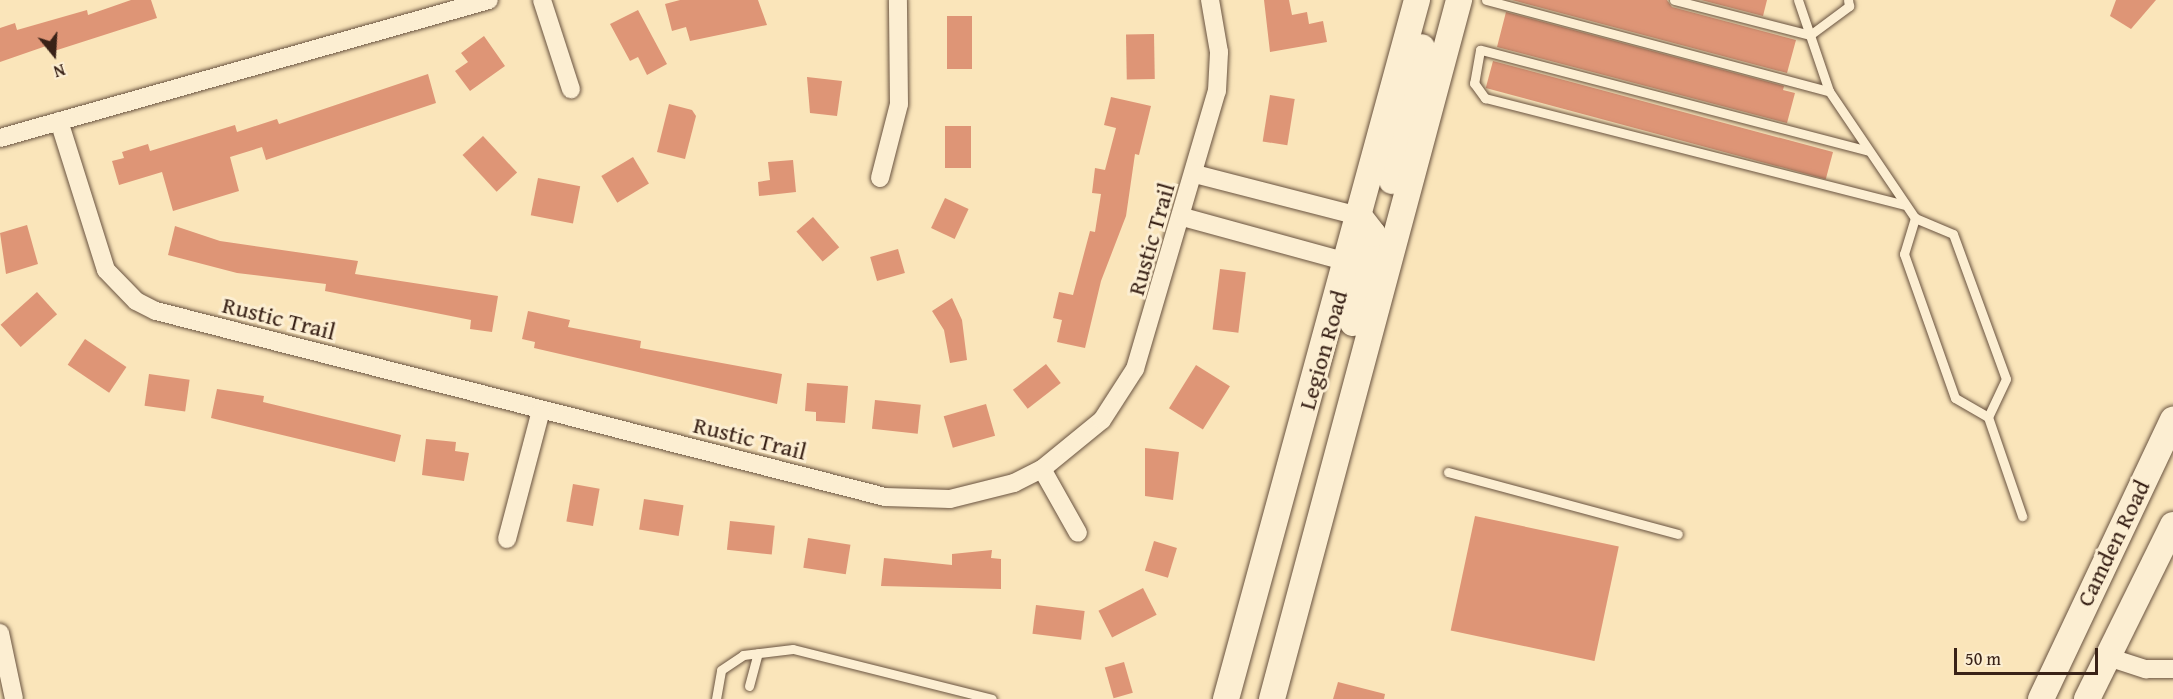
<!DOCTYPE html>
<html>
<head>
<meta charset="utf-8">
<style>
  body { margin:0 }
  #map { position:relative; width:2173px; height:699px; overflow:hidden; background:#fae5ba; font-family:"Gentium Book Plus",serif }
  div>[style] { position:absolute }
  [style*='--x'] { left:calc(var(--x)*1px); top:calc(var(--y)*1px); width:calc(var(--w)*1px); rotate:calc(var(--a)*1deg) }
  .building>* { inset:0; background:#de9576; transform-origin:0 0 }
  .roads { filter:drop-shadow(0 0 2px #695340) drop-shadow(0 0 2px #695340) }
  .lane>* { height:9px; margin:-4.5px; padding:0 4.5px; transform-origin:4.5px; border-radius:4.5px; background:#fceed2 }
  .street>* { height:18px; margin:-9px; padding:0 9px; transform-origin:9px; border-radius:9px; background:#fceed2 }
  .secondary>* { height:26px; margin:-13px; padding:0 13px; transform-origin:13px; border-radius:13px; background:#fceed2 }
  span { translate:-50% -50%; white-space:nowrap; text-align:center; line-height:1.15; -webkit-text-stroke:6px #fceed2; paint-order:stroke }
  .street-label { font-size:24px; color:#392217 }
  .north { position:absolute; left:24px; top:24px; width:60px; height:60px; -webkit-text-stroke:4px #fceed2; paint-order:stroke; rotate:162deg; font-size:16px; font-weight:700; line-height:24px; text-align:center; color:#392217 }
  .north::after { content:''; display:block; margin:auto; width:21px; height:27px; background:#392217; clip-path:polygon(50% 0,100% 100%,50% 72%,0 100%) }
  .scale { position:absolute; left:1954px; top:648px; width:144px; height:27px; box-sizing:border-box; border:3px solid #392217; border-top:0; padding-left:8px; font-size:18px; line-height:21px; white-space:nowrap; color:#392217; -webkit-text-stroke:4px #fceed2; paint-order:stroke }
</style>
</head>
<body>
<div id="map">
  <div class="building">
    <i style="clip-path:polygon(131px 0,151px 0,157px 18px,51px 52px,49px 45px,0 62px,0 28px,15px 23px,17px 30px,87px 10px,88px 15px)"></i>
    <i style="clip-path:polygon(680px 0,758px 0,767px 25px,690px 41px,686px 27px,672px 31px,665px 4px)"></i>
    <i style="clip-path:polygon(1264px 0,1289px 0,1292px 15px,1307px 12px,1309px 24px,1323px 21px,1327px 42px,1270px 52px)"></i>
    <i style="clip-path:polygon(1512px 0,1667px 0,1672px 7px,1796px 40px,1787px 73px)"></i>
    <i style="clip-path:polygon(1701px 0,1767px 0,1763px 16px)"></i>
    <i style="clip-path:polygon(2116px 0,2156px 0,2131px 29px,2110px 16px)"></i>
    <i style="clip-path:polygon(638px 10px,667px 64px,647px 75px,638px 57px,630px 61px,610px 24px)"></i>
    <i style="clip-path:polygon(1506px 12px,1784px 86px,1783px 90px,1795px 93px,1787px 123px,1497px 47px)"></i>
    <i style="left:972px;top:16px;width:53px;height:25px;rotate:90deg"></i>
    <i style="left:1154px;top:34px;width:45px;height:28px;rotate:89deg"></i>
    <i style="clip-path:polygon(484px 36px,505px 66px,470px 91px,455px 71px,468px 62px,461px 53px)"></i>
    <i style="left:1493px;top:61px;width:352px;height:28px;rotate:15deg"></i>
    <i style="clip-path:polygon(428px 74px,436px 103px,266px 160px,262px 147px,230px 157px,239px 191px,173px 211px,162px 172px,119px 185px,112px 161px,124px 158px,122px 152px,148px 144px,150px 151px,235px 125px,237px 132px,277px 119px,279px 124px)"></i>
    <i style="clip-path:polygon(807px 77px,842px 81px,837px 116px,810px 113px)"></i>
    <i style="left:1270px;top:95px;width:25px;height:47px;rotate:9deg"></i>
    <i style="clip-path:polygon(1111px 97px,1151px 106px,1139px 155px,1135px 154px,1126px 216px,1101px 281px,1085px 348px,1057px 342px,1062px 320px,1053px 318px,1059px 292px,1073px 295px,1090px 231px,1095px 232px,1101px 194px,1092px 193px,1095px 168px,1105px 170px,1116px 128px,1104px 125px)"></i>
    <i style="clip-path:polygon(669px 104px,692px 110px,696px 116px,685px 159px,657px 152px)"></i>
    <i style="left:945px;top:126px;width:26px;height:42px"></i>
    <i style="left:483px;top:136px;width:50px;height:28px;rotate:47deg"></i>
    <i style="left:633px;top:157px;width:31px;height:37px;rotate:59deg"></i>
    <i style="clip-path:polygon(793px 160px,796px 192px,759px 196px,758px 182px,770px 180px,768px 162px)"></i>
    <i style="left:538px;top:178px;width:43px;height:38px;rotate:11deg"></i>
    <i style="left:945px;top:198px;width:26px;height:33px;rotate:25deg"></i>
    <i style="left:813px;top:217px;width:40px;height:22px;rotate:49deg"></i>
    <i style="clip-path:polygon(27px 225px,38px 264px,6px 274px,0 233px)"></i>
    <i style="clip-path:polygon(175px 226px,220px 241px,358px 261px,355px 274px,498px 296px,492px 332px,470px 329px,471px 320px,325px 291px,326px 284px,237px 273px,168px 255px)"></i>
    <i style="left:898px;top:249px;width:25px;height:29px;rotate:74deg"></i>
    <i style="left:1220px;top:269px;width:26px;height:61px;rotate:7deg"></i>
    <i style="left:37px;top:292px;width:30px;height:49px;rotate:48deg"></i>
    <i style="clip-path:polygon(952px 298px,962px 320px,967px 360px,950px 363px,944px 330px,932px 311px)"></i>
    <i style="clip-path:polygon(528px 311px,570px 320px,568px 327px,641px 341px,640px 348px,782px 374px,777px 404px,534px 348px,535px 342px,522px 339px)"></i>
    <i style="left:85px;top:339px;width:50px;height:31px;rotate:34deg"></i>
    <i style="left:1046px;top:364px;width:24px;height:42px;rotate:52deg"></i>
    <i style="left:1196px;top:365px;width:40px;height:51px;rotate:32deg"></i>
    <i style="left:149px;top:374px;width:41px;height:32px;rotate:8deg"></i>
    <i style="clip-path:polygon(807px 383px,848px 386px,845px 423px,816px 421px,816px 412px,805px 411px)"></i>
    <i style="clip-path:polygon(217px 389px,264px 396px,263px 402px,401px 435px,395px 462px,211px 418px)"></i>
    <i style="left:875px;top:400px;width:46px;height:29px;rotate:6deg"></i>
    <i style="left:986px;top:404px;width:33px;height:44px;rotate:74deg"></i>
    <i style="clip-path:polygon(426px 439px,456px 442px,455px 451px,469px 453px,464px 481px,422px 475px)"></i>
    <i style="clip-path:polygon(1145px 448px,1179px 452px,1173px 500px,1145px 496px)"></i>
    <i style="left:573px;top:484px;width:27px;height:38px;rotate:10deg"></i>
    <i style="left:644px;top:499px;width:40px;height:31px;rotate:9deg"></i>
    <i style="left:1475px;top:516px;width:147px;height:117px;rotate:12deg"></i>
    <i style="left:730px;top:521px;width:45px;height:29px;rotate:6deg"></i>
    <i style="left:808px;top:538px;width:43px;height:30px;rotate:9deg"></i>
    <i style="left:1154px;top:541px;width:24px;height:31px;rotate:17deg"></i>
    <i style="clip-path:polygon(992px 550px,991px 558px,1001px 559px,1001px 589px,881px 586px,884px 558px,952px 565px,952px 554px)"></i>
    <i style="left:1143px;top:588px;width:30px;height:50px;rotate:63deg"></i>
    <i style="left:1036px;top:605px;width:49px;height:29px;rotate:7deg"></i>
    <i style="left:1124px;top:662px;width:32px;height:20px;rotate:74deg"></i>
    <i style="clip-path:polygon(1338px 682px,1385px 694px,1384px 699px,1333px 699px)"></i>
  </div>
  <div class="roads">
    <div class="lane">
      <i style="--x:1486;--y:0;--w:355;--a:14.9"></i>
      <i style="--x:1829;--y:91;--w:96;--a:-108.8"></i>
      <i style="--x:1674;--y:0;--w:140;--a:14.4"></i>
      <i style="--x:1810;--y:35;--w:49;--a:-36.6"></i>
      <i style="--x:1849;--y:6;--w:6;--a:-99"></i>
      <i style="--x:1829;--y:91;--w:153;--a:55.9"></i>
      <i style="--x:1915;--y:218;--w:41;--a:22.8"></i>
      <i style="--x:1953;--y:234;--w:154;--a:69.9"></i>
      <i style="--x:2006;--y:379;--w:42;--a:115.3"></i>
      <i style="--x:1988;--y:417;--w:38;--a:-150"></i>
      <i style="--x:1955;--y:398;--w:153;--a:-109.5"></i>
      <i style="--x:1904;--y:254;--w:38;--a:-73"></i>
      <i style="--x:1869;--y:151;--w:402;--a:-165.4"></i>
      <i style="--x:1480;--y:50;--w:34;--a:100"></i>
      <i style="--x:1474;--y:83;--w:19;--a:54"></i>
      <i style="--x:1485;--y:98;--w:432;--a:14.3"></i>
      <i style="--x:1988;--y:417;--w:105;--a:71"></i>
      <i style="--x:1448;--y:472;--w:238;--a:15.1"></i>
      <i style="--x:749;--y:686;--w:34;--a:-75"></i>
      <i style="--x:716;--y:699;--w:29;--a:-80"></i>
      <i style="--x:721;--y:670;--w:27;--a:-34"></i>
      <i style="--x:743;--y:655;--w:50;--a:-6.8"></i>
      <i style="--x:793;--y:649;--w:205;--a:14.1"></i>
    </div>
    <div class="street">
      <i style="--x:542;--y:0;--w:94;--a:72"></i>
      <i style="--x:59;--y:121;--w:156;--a:72.5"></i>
      <i style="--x:106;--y:270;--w:43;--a:45.9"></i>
      <i style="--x:136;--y:301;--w:22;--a:27"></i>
      <i style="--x:156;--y:311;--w:752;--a:14.31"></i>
      <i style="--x:885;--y:497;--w:65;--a:1.8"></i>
      <i style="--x:950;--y:499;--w:66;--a:-14"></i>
      <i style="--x:1014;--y:483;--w:31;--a:-27"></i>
      <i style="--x:1042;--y:469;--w:77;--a:-39.2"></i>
      <i style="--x:1102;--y:420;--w:61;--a:-57.1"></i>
      <i style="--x:1135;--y:369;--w:290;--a:-73.6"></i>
      <i style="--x:1217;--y:91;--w:39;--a:-87"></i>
      <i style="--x:1219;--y:52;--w:53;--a:-99.8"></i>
      <i style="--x:0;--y:138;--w:508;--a:-15.76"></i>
      <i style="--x:1195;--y:174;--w:169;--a:14.4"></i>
      <i style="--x:880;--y:178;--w:76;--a:-75.6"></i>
      <i style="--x:899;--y:104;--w:104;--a:-90.6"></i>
      <i style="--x:1183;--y:217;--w:171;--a:15.3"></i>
      <i style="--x:1042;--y:469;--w:73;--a:60.6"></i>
      <i style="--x:507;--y:539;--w:133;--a:-75.2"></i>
      <i style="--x:0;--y:633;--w:67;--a:78"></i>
      <i style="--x:2108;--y:657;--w:40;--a:18"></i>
      <i style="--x:2146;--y:669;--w:27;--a:0"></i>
    </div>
    <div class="secondary">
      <i style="--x:1392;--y:181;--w:137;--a:-77.4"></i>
      <i style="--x:1353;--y:323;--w:91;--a:-77.3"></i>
      <i style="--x:1373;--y:234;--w:23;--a:-128"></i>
      <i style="--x:1226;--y:699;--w:725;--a:-74.72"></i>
      <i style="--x:1272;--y:699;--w:724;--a:-75.02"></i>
      <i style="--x:2041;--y:699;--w:309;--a:-64.7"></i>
      <i style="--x:2087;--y:699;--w:194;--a:-63.7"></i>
    </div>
  </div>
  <div class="street-label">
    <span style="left:1151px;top:239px;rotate:-74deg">Rustic Trail</span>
    <span style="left:279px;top:318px;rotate:14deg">Rustic Trail</span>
    <span style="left:1323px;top:350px;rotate:-74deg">Legion Road</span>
    <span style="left:750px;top:438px;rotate:14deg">Rustic Trail</span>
    <span style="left:2113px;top:543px;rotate:-64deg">Camden Road</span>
  </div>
  <div class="north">N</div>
  <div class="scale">50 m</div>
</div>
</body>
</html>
